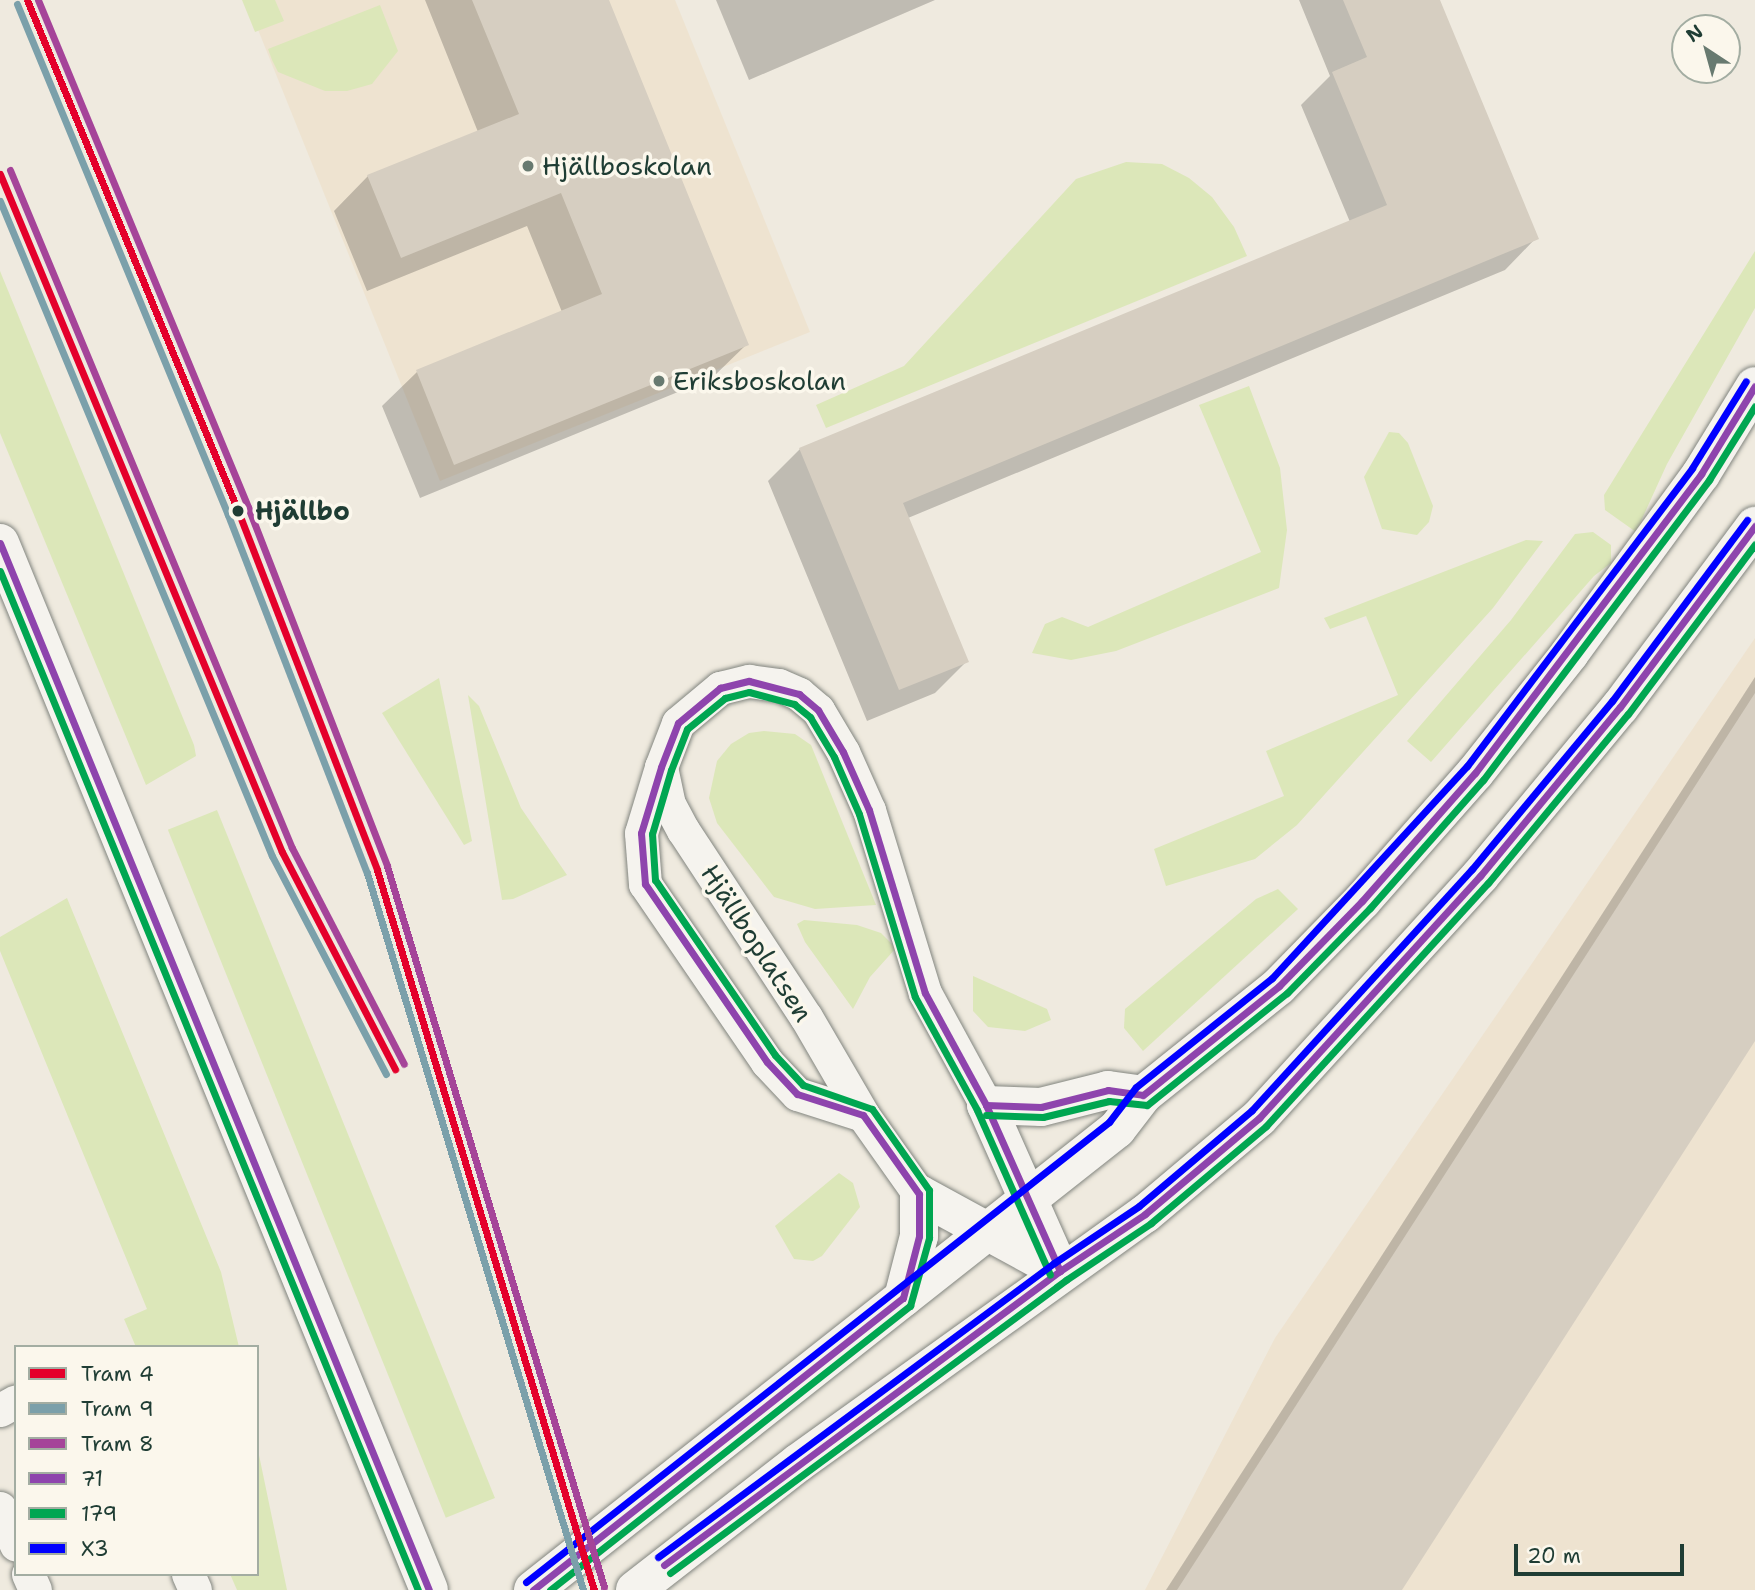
<!DOCTYPE html>
<html>
<head>
<meta charset="utf-8">
<style>
  body { margin:0 }
  #map { position:relative; width:1755px; height:1590px; overflow:hidden; background:#efeadf; font-family:"Shantell Sans",sans-serif }
  div>[style] { position:absolute }
  [style*='--x'] { left:calc(var(--x)*1px); top:calc(var(--y)*1px); width:calc(var(--w)*1px); rotate:calc(var(--a)*1deg) }
  .built>* { inset:0; background:#eee3d0 }
  .green>* { inset:0; background:#dce7b9; transform-origin:0 0 }
  .shadow>* { inset:0; background:#0003 }
  .building>* { inset:0; background:#d6cec1 }
  .roads { filter:drop-shadow(0 0 2px #82857f) drop-shadow(0 0 2px #82857f) }
  .lane>* { height:33px; margin:-16.5px; padding:0 16.5px; transform-origin:16.5px; border-radius:16.5px; background:#f5f3ee }
  .street>* { height:38px; margin:-19px; padding:0 19px; transform-origin:19px; border-radius:19px; background:#f5f3ee }
  .secondary>* { height:38px; margin:-19px; padding:0 19px; transform-origin:19px; border-radius:19px; background:#f5f3ee }
  .bus-1>* { height:7px; margin:-3.5px; padding:0 3.5px; transform-origin:3.5px; border-radius:3.5px; background:#8e44ad }
  .bus-2>* { height:7px; margin:-3.5px; padding:0 3.5px; transform-origin:3.5px; border-radius:3.5px; background:#00a651 }
  .bus-3>* { height:7px; margin:-3.5px; padding:0 3.5px; transform-origin:3.5px; border-radius:3.5px; background:#00f }
  .tram-1>* { height:7px; margin:-3.5px; padding:0 3.5px; transform-origin:3.5px; border-radius:3.5px; background:#e4002b }
  .tram-2>* { height:7px; margin:-3.5px; padding:0 3.5px; transform-origin:3.5px; border-radius:3.5px; background:#7ba0aa }
  .tram-3>* { height:7px; margin:-3.5px; padding:0 3.5px; transform-origin:3.5px; border-radius:3.5px; background:#a54499 }
  .dots>* { width:19px; height:19px; translate:-50% -50%; box-sizing:border-box; border:4px solid #fbf7ec; border-radius:50% }
  span { translate:-50% -50%; white-space:nowrap; text-align:center; line-height:1.15; -webkit-text-stroke:7px #fbf7ec; paint-order:stroke }
  .poi-label { font-size:26px; color:#1f3d34 }
  .left { translate:0 -50%; text-align:left }
  .stop-label { font-size:26px; color:#1f3d34; font-weight:700 }
  .street-label { font-size:26px; color:#1f3d34 }
  .legend { position:absolute; left:14px; top:1345px; width:245px; height:231px; box-sizing:border-box; background:#fbf7ec; border:2px solid #a3ada2; margin:0; padding:9px 12px; list-style:none; font-size:21px; color:#1f3d34 }
  .legend li { display:flex; align-items:center; gap:14px; height:35px }
  .legend b { width:35px; border:2px solid #a3ada2 }
  .north { position:absolute; left:1671px; top:14px; width:70px; height:70px; box-sizing:border-box; background:#fbf7ec; border:2px solid #a3ada2; border-radius:50%; rotate:324deg; font-size:19px; font-weight:700; line-height:28px; text-align:center; color:#1f3d34 }
  .north::after { content:''; display:block; margin:auto; width:24px; height:32px; background:#687a70; clip-path:polygon(50% 0,100% 100%,50% 72%,0 100%) }
  .scale { position:absolute; left:1514px; top:1544px; width:170px; height:32px; box-sizing:border-box; border:4px solid #1f3d34; border-top:0; padding-left:9px; font-size:21px; line-height:24px; white-space:nowrap; color:#1f3d34; -webkit-text-stroke:5px #fbf7ec; paint-order:stroke }
</style>
</head>
<body>
<div id="map">
  <div class="built">
    <i style="clip-path:polygon(246px 0,675px 0,810px 332px,440px 481px)"></i>
    <i style="clip-path:polygon(1755px 638px,1755px 1590px,1145px 1590px,1275px 1338px)"></i>
  </div>
  <div class="green">
    <i style="clip-path:polygon(242px 0,275px 0,284px 21px,255px 32px)"></i>
    <i style="clip-path:polygon(380px 5px,398px 51px,372px 84px,347px 91px,325px 91px,278px 72px,272px 60px,268px 49px)"></i>
    <i style="clip-path:polygon(1126px 162px,1162px 164px,1189px 178px,1212px 197px,1234px 227px,1247px 256px,826px 428px,816px 405px,904px 366px,1076px 179px)"></i>
    <i style="clip-path:polygon(1755px 251px,1755px 308px,1667px 464px,1636px 532px,1605px 510px,1604px 495px)"></i>
    <i style="clip-path:polygon(0 271px,194px 745px,196px 756px,146px 785px,0 433px)"></i>
    <i style="clip-path:polygon(1249px 386px,1280px 468px,1287px 530px,1279px 588px,1116px 651px,1071px 660px,1032px 653px,1045px 624px,1062px 617px,1088px 627px,1261px 552px,1199px 405px)"></i>
    <i style="clip-path:polygon(1389px 432px,1399px 433px,1408px 443px,1433px 506px,1429px 522px,1417px 535px,1382px 529px,1364px 477px)"></i>
    <i style="clip-path:polygon(1593px 532px,1611px 545px,1611px 563px,1594px 576px,1431px 762px,1407px 741px,1511px 620px,1575px 534px)"></i>
    <i style="clip-path:polygon(1526px 540px,1543px 541px,1493px 608px,1297px 825px,1255px 859px,1166px 886px,1154px 849px,1284px 796px,1266px 751px,1398px 695px,1366px 616px,1330px 629px,1324px 618px)"></i>
    <i style="clip-path:polygon(439px 678px,472px 841px,464px 845px,382px 713px)"></i>
    <i style="clip-path:polygon(468px 695px,479px 706px,521px 808px,567px 875px,513px 899px,502px 900px)"></i>
    <i style="clip-path:polygon(764px 731px,795px 734px,811px 745px,876px 905px,815px 909px,774px 897px,717px 823px,709px 798px,717px 761px,731px 744px,749px 733px)"></i>
    <i style="left:217px;top:810px;width:742px;height:53px;rotate:68deg"></i>
    <i style="clip-path:polygon(1278px 889px,1298px 909px,1143px 1051px,1124px 1028px,1125px 1009px,1256px 899px)"></i>
    <i style="clip-path:polygon(67px 898px,221px 1272px,239px 1347px,136px 1347px,124px 1319px,147px 1309px,0 951px,0 937px)"></i>
    <i style="clip-path:polygon(804px 920px,857px 925px,881px 933px,896px 948px,870px 977px,853px 1009px,805px 942px,797px 924px)"></i>
    <i style="clip-path:polygon(973px 976px,1047px 1009px,1051px 1020px,1025px 1031px,988px 1027px,973px 1011px)"></i>
    <i style="clip-path:polygon(839px 1173px,853px 1183px,860px 1207px,822px 1256px,813px 1261px,794px 1259px,775px 1226px)"></i>
    <i style="clip-path:polygon(257px 1446px,259px 1455px,287px 1590px,237px 1590px,230px 1574px,257px 1574px)"></i>
  </div>
  <div class="shadow">
    <i style="clip-path:polygon(425px 0,607px 0,747px 344px,712px 378px,420px 498px,382px 406px,417px 372px,562px 312px,527px 226px,367px 291px,334px 211px,368px 176px,478px 132px)"></i>
    <i style="clip-path:polygon(716px 0,935px 0,749px 80px)"></i>
    <i style="clip-path:polygon(1299px 0,1438px 0,1536px 238px,1505px 270px,908px 518px,967px 661px,935px 693px,867px 721px,768px 481px,800px 449px,1350px 222px,1301px 105px,1330px 76px)"></i>
    <i style="clip-path:polygon(1755px 677px,1755px 1038px,1399px 1590px,1166px 1590px)"></i>
  </div>
  <div class="building">
    <i style="clip-path:polygon(472px 0,609px 0,749px 345px,454px 465px,416px 370px,602px 294px,561px 193px,401px 258px,367px 175px,519px 114px)"></i>
    <i style="clip-path:polygon(1343px 0,1440px 0,1539px 239px,903px 503px,969px 662px,899px 690px,799px 448px,1387px 205px,1332px 72px,1367px 57px)"></i>
    <i style="clip-path:polygon(1755px 693px,1755px 1041px,1402px 1590px,1177px 1590px)"></i>
  </div>
  <div class="roads">
    <div class="lane">
      <i style="--x:661;--y:767;--w:38;--a:78"></i>
      <i style="--x:669;--y:804;--w:30;--a:62"></i>
      <i style="--x:683;--y:830;--w:224;--a:56.7"></i>
      <i style="--x:806;--y:1017;--w:113;--a:59.8"></i>
      <i style="--x:863;--y:1115;--w:97;--a:54.7"></i>
      <i style="--x:863;--y:1115;--w:69;--a:-162.3"></i>
      <i style="--x:797;--y:1094;--w:44;--a:-133.2"></i>
      <i style="--x:767;--y:1062;--w:216;--a:-124.4"></i>
      <i style="--x:645;--y:884;--w:51;--a:-94.5"></i>
      <i style="--x:641;--y:833;--w:69;--a:-73.1"></i>
      <i style="--x:661;--y:767;--w:47;--a:-68.9"></i>
      <i style="--x:678;--y:723;--w:55;--a:-39.8"></i>
      <i style="--x:720;--y:688;--w:30;--a:-14"></i>
      <i style="--x:749;--y:681;--w:30;--a:8"></i>
      <i style="--x:779;--y:685;--w:22;--a:24"></i>
      <i style="--x:799;--y:694;--w:25;--a:40"></i>
      <i style="--x:818;--y:710;--w:49;--a:59.2"></i>
      <i style="--x:843;--y:752;--w:64;--a:65.9"></i>
      <i style="--x:869;--y:810;--w:191;--a:73"></i>
      <i style="--x:925;--y:993;--w:128;--a:61.4"></i>
      <i style="--x:0;--y:1410;--w:18;--a:-29"></i>
      <i style="--x:0;--y:1508;--w:40;--a:66.6"></i>
      <i style="--x:28;--y:1574;--w:17;--a:66"></i>
      <i style="--x:188;--y:1574;--w:17;--a:66"></i>
    </div>
    <div class="street">
      <i style="--x:1060;--y:1271;--w:182;--a:-114"></i>
      <i style="--x:986;--y:1105;--w:55;--a:2.1"></i>
      <i style="--x:1041;--y:1107;--w:69;--a:-14.2"></i>
      <i style="--x:1108;--y:1090;--w:35;--a:8"></i>
      <i style="--x:903;--y:1298;--w:64;--a:-75.5"></i>
      <i style="--x:919;--y:1236;--w:42;--a:-90"></i>
      <i style="--x:919;--y:1194;--w:161;--a:28.6"></i>
    </div>
    <div class="secondary">
      <i style="--x:0;--y:543;--w:1131;--a:67.72"></i>
      <i style="--x:533;--y:1590;--w:744;--a:-38.29"></i>
      <i style="--x:1117;--y:1129;--w:43;--a:-52.6"></i>
      <i style="--x:1143;--y:1095;--w:174;--a:-38.7"></i>
      <i style="--x:1279;--y:986;--w:119;--a:-45.7"></i>
      <i style="--x:1362;--y:901;--w:171;--a:-48.6"></i>
      <i style="--x:1475;--y:773;--w:153;--a:-51.6"></i>
      <i style="--x:1570;--y:653;--w:222;--a:-53.8"></i>
      <i style="--x:1701;--y:474;--w:103;--a:-58.5"></i>
      <i style="--x:635;--y:1590;--w:207;--a:-37.9"></i>
      <i style="--x:798;--y:1463;--w:427;--a:-35.7"></i>
      <i style="--x:1145;--y:1214;--w:149;--a:-40.1"></i>
      <i style="--x:1259;--y:1118;--w:328;--a:-47.6"></i>
      <i style="--x:1480;--y:876;--w:219;--a:-50.4"></i>
      <i style="--x:1620;--y:707;--w:226;--a:-53.3"></i>
    </div>
  </div>
  <div class="bus-1">
    <i style="--x:0;--y:543;--w:1131;--a:67.72"></i>
    <i style="--x:986;--y:1105;--w:55;--a:2.1"></i>
    <i style="--x:1041;--y:1107;--w:69;--a:-14.2"></i>
    <i style="--x:1108;--y:1090;--w:35;--a:8"></i>
    <i style="--x:1143;--y:1095;--w:174;--a:-38.7"></i>
    <i style="--x:1279;--y:986;--w:119;--a:-45.7"></i>
    <i style="--x:1362;--y:901;--w:171;--a:-48.6"></i>
    <i style="--x:1475;--y:773;--w:375;--a:-52.9"></i>
    <i style="--x:1701;--y:474;--w:103;--a:-58.5"></i>
    <i style="--x:664;--y:1565;--w:493;--a:-36.6"></i>
    <i style="--x:1060;--y:1271;--w:102;--a:-33.8"></i>
    <i style="--x:1145;--y:1214;--w:149;--a:-40.1"></i>
    <i style="--x:1259;--y:1118;--w:328;--a:-47.6"></i>
    <i style="--x:1480;--y:876;--w:219;--a:-50.4"></i>
    <i style="--x:1620;--y:707;--w:226;--a:-53.3"></i>
    <i style="--x:533;--y:1590;--w:471;--a:-38.3"></i>
    <i style="--x:903;--y:1298;--w:64;--a:-75.5"></i>
    <i style="--x:919;--y:1236;--w:42;--a:-90"></i>
    <i style="--x:919;--y:1194;--w:97;--a:-125.3"></i>
    <i style="--x:863;--y:1115;--w:69;--a:-162.3"></i>
    <i style="--x:797;--y:1094;--w:44;--a:-133.2"></i>
    <i style="--x:767;--y:1062;--w:216;--a:-124.4"></i>
    <i style="--x:645;--y:884;--w:51;--a:-94.5"></i>
    <i style="--x:641;--y:833;--w:69;--a:-73.1"></i>
    <i style="--x:661;--y:767;--w:47;--a:-68.9"></i>
    <i style="--x:678;--y:723;--w:55;--a:-39.8"></i>
    <i style="--x:720;--y:688;--w:30;--a:-14"></i>
    <i style="--x:749;--y:681;--w:52;--a:14.6"></i>
    <i style="--x:799;--y:694;--w:25;--a:40"></i>
    <i style="--x:818;--y:710;--w:49;--a:59.2"></i>
    <i style="--x:843;--y:752;--w:64;--a:65.9"></i>
    <i style="--x:869;--y:810;--w:191;--a:73"></i>
    <i style="--x:925;--y:993;--w:128;--a:61.4"></i>
    <i style="--x:986;--y:1105;--w:182;--a:66"></i>
  </div>
  <div class="bus-2">
    <i style="--x:0;--y:571;--w:1101;--a:67.7"></i>
    <i style="--x:986;--y:1115;--w:57;--a:2"></i>
    <i style="--x:1043;--y:1117;--w:68;--a:-13.6"></i>
    <i style="--x:1109;--y:1101;--w:38;--a:6"></i>
    <i style="--x:1147;--y:1105;--w:179;--a:-38.7"></i>
    <i style="--x:1287;--y:993;--w:119;--a:-45.7"></i>
    <i style="--x:1370;--y:908;--w:171;--a:-48.6"></i>
    <i style="--x:1483;--y:780;--w:376;--a:-53"></i>
    <i style="--x:1709;--y:480;--w:87;--a:-58.1"></i>
    <i style="--x:670;--y:1573;--w:493;--a:-36.5"></i>
    <i style="--x:1066;--y:1280;--w:102;--a:-33.8"></i>
    <i style="--x:1151;--y:1223;--w:150;--a:-40.1"></i>
    <i style="--x:1266;--y:1126;--w:329;--a:-47.6"></i>
    <i style="--x:1488;--y:883;--w:219;--a:-50.4"></i>
    <i style="--x:1628;--y:714;--w:212;--a:-53.2"></i>
    <i style="--x:550;--y:1590;--w:459;--a:-38.3"></i>
    <i style="--x:910;--y:1306;--w:71;--a:-74.4"></i>
    <i style="--x:929;--y:1238;--w:48;--a:-90"></i>
    <i style="--x:929;--y:1190;--w:99;--a:-125.1"></i>
    <i style="--x:872;--y:1109;--w:73;--a:-160.8"></i>
    <i style="--x:803;--y:1085;--w:41;--a:-133"></i>
    <i style="--x:775;--y:1055;--w:212;--a:-124.4"></i>
    <i style="--x:655;--y:880;--w:46;--a:-93.7"></i>
    <i style="--x:652;--y:834;--w:67;--a:-73.5"></i>
    <i style="--x:671;--y:770;--w:44;--a:-68.7"></i>
    <i style="--x:687;--y:729;--w:49;--a:-39.2"></i>
    <i style="--x:725;--y:698;--w:25;--a:-14"></i>
    <i style="--x:749;--y:692;--w:47;--a:14.9"></i>
    <i style="--x:794;--y:704;--w:21;--a:39"></i>
    <i style="--x:810;--y:717;--w:47;--a:59"></i>
    <i style="--x:834;--y:757;--w:62;--a:66.3"></i>
    <i style="--x:859;--y:814;--w:191;--a:73"></i>
    <i style="--x:915;--y:997;--w:129;--a:61.2"></i>
    <i style="--x:977;--y:1110;--w:180;--a:66.1"></i>
  </div>
  <div class="bus-3">
    <i style="--x:658;--y:1557;--w:493;--a:-36.6"></i>
    <i style="--x:1054;--y:1263;--w:102;--a:-33.8"></i>
    <i style="--x:1139;--y:1206;--w:148;--a:-40.3"></i>
    <i style="--x:1252;--y:1110;--w:326;--a:-47.6"></i>
    <i style="--x:1472;--y:869;--w:219;--a:-50.2"></i>
    <i style="--x:1612;--y:701;--w:226;--a:-53.3"></i>
    <i style="--x:526;--y:1582;--w:743;--a:-38.27"></i>
    <i style="--x:1109;--y:1122;--w:44;--a:-52.4"></i>
    <i style="--x:1136;--y:1087;--w:174;--a:-38.7"></i>
    <i style="--x:1272;--y:978;--w:288;--a:-47.4"></i>
    <i style="--x:1467;--y:766;--w:373;--a:-52.9"></i>
    <i style="--x:1692;--y:468;--w:102;--a:-58.2"></i>
  </div>
  <div class="tram-1">
    <i style="--x:27;--y:0;--w:553;--a:67.56"></i>
    <i style="--x:238;--y:511;--w:385;--a:68.8"></i>
    <i style="--x:377;--y:870;--w:752;--a:73.23"></i>
    <i style="--x:0;--y:174;--w:734;--a:67.42"></i>
    <i style="--x:282;--y:852;--w:245;--a:62.5"></i>
  </div>
  <div class="tram-2">
    <i style="--x:17;--y:4;--w:553;--a:67.56"></i>
    <i style="--x:228;--y:515;--w:384;--a:68.8"></i>
    <i style="--x:367;--y:873;--w:749;--a:73.23"></i>
    <i style="--x:0;--y:201;--w:709;--a:67.45"></i>
    <i style="--x:272;--y:856;--w:246;--a:62.4"></i>
  </div>
  <div class="tram-3">
    <i style="--x:38;--y:0;--w:549;--a:67.5"></i>
    <i style="--x:248;--y:507;--w:385;--a:68.8"></i>
    <i style="--x:387;--y:866;--w:753;--a:73.25"></i>
    <i style="--x:10;--y:170;--w:734;--a:67.42"></i>
    <i style="--x:292;--y:848;--w:243;--a:62.6"></i>
  </div>
  <div class="dots">
    <i style="left:528px;top:166px;background:#687a70"></i>
    <i style="left:659px;top:381px;background:#687a70"></i>
    <i style="left:238px;top:511px;background:#1f3d34"></i>
  </div>
  <div class="poi-label">
    <span class="left" style="left:542px;top:166px">Hjällboskolan</span>
    <span class="left" style="left:673px;top:381px">Eriksboskolan</span>
  </div>
  <div class="stop-label">
    <span class="left" style="left:255px;top:511px">Hjällbo</span>
  </div>
  <div class="street-label">
    <span style="left:757px;top:943px;rotate:57deg">Hjällboplatsen</span>
  </div>
  <ul class="legend">
  <li><b style="height:9px;background:#e4002b"></b>Tram 4</li>
  <li><b style="height:9px;background:#7ba0aa"></b>Tram 9</li>
  <li><b style="height:9px;background:#a54499"></b>Tram 8</li>
  <li><b style="height:9px;background:#8e44ad"></b>71</li>
  <li><b style="height:9px;background:#00a651"></b>179</li>
  <li><b style="height:9px;background:#00f"></b>X3</li>
  </ul>
  <div class="north">N</div>
  <div class="scale">20 m</div>
</div>
</body>
</html>
